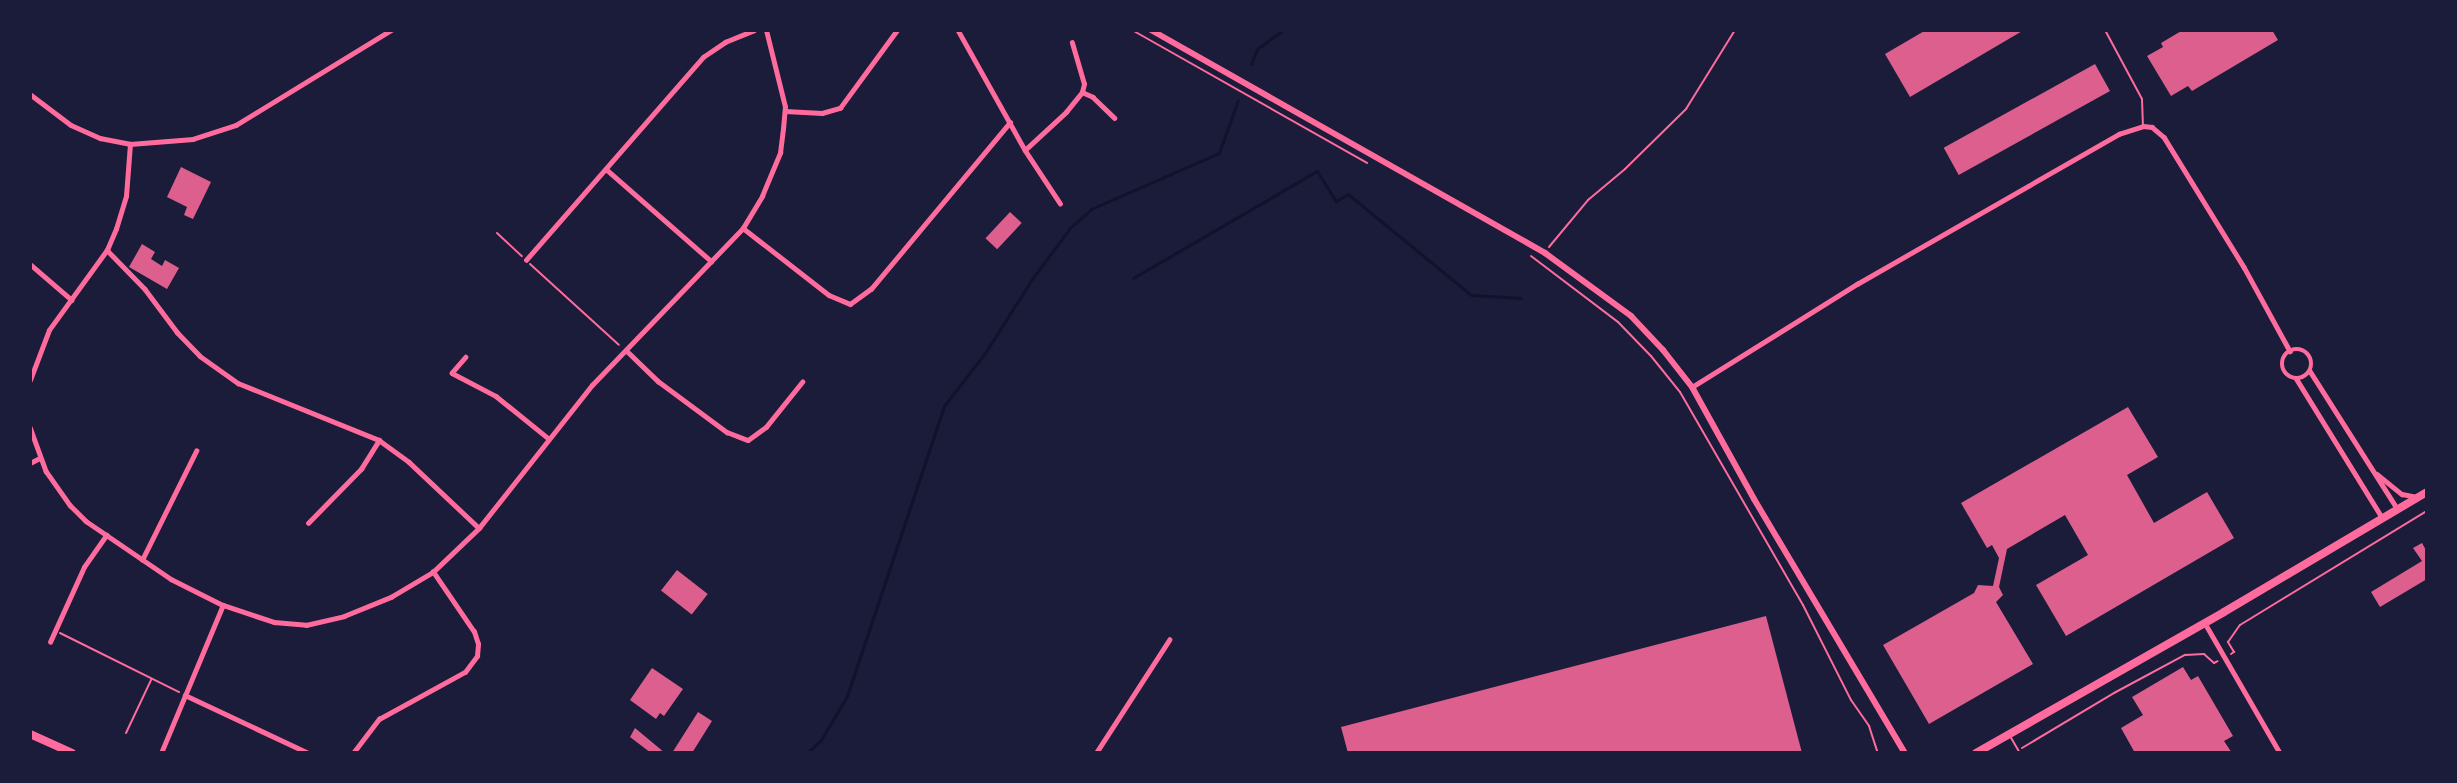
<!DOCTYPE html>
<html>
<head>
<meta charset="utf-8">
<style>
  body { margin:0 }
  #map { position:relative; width:2457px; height:783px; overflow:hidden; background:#1b1b3a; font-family:"Source Sans 3",sans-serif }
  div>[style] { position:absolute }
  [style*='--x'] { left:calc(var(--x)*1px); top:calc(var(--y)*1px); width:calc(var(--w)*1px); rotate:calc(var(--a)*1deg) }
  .stream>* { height:3px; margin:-1.5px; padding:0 1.5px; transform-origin:1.5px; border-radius:1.5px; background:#12122b }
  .building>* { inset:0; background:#dd5f8e; transform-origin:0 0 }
  .path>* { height:2px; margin:-1px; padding:0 1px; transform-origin:1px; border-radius:1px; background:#ff6b9d }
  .service>* { height:2px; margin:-1px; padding:0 1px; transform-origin:1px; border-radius:1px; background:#ff6b9d }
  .minor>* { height:4.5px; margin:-2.25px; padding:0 2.25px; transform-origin:2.25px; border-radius:2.25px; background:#ff6b9d }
  .minor>.ring { margin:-2.25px; padding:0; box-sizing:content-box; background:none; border:4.5px solid #ff6b9d; border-radius:50% }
  .tertiary>* { height:6px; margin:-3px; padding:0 3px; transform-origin:3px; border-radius:3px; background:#ff6b9d }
  .primary>* { height:8px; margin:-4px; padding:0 4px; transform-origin:4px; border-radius:4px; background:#ff6b9d }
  span { translate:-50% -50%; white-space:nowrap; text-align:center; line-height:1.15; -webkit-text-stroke:6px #1b1b3a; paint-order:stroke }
  .frame { position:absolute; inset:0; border:32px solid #1b1b3a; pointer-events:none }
</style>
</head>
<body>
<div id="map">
  <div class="stream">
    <i style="--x:1251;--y:64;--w:16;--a:-68"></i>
    <i style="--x:1257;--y:49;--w:32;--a:-36"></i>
    <i style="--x:1133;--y:278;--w:213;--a:-30.2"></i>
    <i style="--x:1317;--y:171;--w:36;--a:58"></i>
    <i style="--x:1336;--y:201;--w:14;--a:-30"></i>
    <i style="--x:1348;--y:194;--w:159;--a:39.4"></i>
    <i style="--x:1471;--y:295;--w:50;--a:3.4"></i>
    <i style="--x:807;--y:753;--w:19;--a:-43"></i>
    <i style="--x:821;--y:740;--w:51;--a:-59.4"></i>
    <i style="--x:847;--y:696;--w:306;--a:-71.5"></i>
    <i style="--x:944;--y:406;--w:67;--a:-52.3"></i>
    <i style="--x:985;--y:353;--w:88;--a:-57.6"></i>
    <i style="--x:1032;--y:279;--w:64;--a:-53.3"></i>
    <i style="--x:1070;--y:228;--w:28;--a:-42"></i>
    <i style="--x:1091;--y:209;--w:140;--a:-23.6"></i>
    <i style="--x:1219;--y:153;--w:56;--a:-70.3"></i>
  </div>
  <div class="building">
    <i style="clip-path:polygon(1926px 30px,2024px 30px,1910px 97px,1885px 54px)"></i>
    <i style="clip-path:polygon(2183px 30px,2272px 30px,2278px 40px,2192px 91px,2188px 86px,2171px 96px,2147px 56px,2163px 47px,2161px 43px)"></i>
    <i style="left:2095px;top:64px;width:31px;height:173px;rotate:61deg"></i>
    <i style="clip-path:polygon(181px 167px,211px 182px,193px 219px,184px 215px,187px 207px,167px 197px)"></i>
    <i style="left:1010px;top:212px;width:16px;height:36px;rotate:43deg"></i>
    <i style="clip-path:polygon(142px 244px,155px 252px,151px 259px,162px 266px,165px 260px,179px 268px,167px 289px,129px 267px)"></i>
    <i style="clip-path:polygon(2128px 407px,2158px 457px,2127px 475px,2154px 523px,2207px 492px,2234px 538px,2066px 636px,2036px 585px,2088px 555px,2065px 515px,2007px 549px,1999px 587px,2003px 595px,1996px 602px,2033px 664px,1929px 724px,1883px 645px,1974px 593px,1978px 585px,1993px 586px,1999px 558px,1992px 545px,1987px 548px,1961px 503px)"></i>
    <i style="clip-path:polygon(2422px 543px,2427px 552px,2427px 579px,2380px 607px,2371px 592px,2422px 561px,2413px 548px)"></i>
    <i style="left:677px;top:570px;width:39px;height:26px;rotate:38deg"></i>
    <i style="clip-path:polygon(1766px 616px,1802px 753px,1348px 753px,1341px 727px)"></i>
    <i style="clip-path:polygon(2183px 667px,2191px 680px,2198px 676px,2233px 736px,2224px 741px,2232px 753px,2135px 753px,2121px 728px,2143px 715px,2132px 697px)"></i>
    <i style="clip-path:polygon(652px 668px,683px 689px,664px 716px,660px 713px,656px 719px,630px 700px)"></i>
    <i style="clip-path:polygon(698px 712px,712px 721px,692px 753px,672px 753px)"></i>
    <i style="clip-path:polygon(635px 728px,665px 753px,651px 753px,630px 737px)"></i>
  </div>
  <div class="path">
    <i style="--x:1132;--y:30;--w:270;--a:29.5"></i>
    <i style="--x:497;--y:233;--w:34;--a:43"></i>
    <i style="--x:1549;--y:247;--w:61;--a:-50.3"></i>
    <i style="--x:1588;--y:200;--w:48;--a:-40"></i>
    <i style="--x:1625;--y:169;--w:86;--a:-44.5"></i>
    <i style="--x:1686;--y:109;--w:93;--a:-58.2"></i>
    <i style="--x:1531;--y:256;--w:109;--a:37.2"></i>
    <i style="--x:1618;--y:322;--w:47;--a:45.9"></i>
    <i style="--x:1651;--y:356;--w:46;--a:51.1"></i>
    <i style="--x:1680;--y:392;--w:246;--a:60"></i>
    <i style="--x:1803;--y:605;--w:106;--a:63.2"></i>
    <i style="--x:1851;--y:700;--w:32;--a:55"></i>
    <i style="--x:1869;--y:726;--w:28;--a:72"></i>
    <i style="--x:530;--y:264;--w:120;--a:42.3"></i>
    <i style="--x:60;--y:633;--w:133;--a:26.4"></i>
    <i style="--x:2231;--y:654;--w:4;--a:-34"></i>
    <i style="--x:2234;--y:652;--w:12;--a:-121"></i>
    <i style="--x:2228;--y:642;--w:21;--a:-55"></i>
    <i style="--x:2240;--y:625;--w:219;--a:-31.4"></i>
    <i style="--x:126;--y:733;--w:59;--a:-64.7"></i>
    <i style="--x:2022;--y:748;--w:107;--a:-30.9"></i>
    <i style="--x:2114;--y:693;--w:81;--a:-28.2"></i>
    <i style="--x:2185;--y:655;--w:19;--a:-3"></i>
    <i style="--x:2204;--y:654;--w:13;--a:42"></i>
    <i style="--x:2214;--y:663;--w:4;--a:-27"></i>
  </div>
  <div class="service">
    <i style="--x:2105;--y:30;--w:78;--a:61.8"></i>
    <i style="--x:2142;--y:99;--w:27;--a:88"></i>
    <i style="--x:2010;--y:736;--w:20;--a:60"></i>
  </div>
  <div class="minor">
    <i style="--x:958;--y:30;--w:137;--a:60.8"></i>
    <i style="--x:1025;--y:150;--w:64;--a:56.6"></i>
    <i style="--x:1082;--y:92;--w:12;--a:24"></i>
    <i style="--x:1093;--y:97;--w:30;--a:44"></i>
    <i style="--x:30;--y:94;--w:51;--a:37.1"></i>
    <i style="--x:71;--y:125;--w:32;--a:24"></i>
    <i style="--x:100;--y:138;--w:31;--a:11"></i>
    <i style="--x:130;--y:144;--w:63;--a:-4.5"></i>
    <i style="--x:193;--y:139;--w:45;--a:-18"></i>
    <i style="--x:236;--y:125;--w:182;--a:-31.5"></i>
    <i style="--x:785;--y:111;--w:37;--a:3"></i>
    <i style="--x:822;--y:113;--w:19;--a:-16"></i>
    <i style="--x:840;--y:108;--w:97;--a:-53.8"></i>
    <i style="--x:1025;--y:150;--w:56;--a:-42.8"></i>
    <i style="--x:1066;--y:112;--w:26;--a:-51"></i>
    <i style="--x:1082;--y:92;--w:8;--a:-76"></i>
    <i style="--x:1084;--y:84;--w:43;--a:-106.3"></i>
    <i style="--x:606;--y:169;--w:140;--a:41.2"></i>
    <i style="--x:743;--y:228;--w:109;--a:37.9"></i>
    <i style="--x:829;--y:295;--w:23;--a:23"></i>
    <i style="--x:850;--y:304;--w:26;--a:-36"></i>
    <i style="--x:871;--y:289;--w:217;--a:-50.2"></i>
    <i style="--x:107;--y:250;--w:54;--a:45.7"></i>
    <i style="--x:145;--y:289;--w:54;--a:53.3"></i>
    <i style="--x:177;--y:332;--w:33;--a:46"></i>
    <i style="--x:200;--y:356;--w:47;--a:35.4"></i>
    <i style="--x:238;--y:383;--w:152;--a:22"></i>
    <i style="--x:379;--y:440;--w:37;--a:36"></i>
    <i style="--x:409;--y:462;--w:96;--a:43.3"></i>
    <i style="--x:526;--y:260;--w:269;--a:-48.9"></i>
    <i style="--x:703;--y:57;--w:27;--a:-34"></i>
    <i style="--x:725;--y:42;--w:31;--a:-22"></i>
    <i style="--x:30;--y:264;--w:55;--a:40.6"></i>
    <i class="ring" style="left:2282px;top:349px;width:25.5px;height:25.5px"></i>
    <i style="--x:626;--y:350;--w:45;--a:44.1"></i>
    <i style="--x:658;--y:381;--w:86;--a:36.5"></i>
    <i style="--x:727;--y:432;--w:22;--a:21"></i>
    <i style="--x:748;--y:440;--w:22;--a:-36"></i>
    <i style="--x:766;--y:427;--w:58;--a:-51.3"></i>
    <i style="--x:466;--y:357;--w:21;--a:131"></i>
    <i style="--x:452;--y:373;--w:50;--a:27.6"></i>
    <i style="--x:496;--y:396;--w:67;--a:38.9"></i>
    <i style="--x:2310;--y:371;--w:162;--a:57.6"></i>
    <i style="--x:2296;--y:378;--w:163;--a:58.3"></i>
    <i style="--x:30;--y:380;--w:53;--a:-69.2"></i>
    <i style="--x:49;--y:330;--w:99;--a:-54.1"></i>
    <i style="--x:107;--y:250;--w:23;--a:-67"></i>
    <i style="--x:116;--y:229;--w:34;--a:-73"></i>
    <i style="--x:126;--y:196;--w:52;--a:-85.6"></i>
    <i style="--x:1692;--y:387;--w:195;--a:-32"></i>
    <i style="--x:1857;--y:284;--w:302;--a:-29.8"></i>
    <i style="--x:2119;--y:134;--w:25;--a:-18"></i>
    <i style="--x:2143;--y:126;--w:9;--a:6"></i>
    <i style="--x:2152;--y:127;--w:16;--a:40"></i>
    <i style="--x:2164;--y:137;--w:153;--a:58.4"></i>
    <i style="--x:2244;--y:267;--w:96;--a:61.3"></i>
    <i style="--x:30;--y:427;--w:47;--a:70"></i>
    <i style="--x:46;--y:471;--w:42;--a:54.8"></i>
    <i style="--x:70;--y:505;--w:23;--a:45"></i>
    <i style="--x:86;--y:521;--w:103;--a:34.3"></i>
    <i style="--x:171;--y:579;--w:58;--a:26.6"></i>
    <i style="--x:223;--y:605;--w:54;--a:18.4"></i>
    <i style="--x:274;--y:622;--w:32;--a:5"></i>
    <i style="--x:306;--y:625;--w:39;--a:-13"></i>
    <i style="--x:344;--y:616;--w:51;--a:-22"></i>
    <i style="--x:391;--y:597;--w:49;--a:-30.8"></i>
    <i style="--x:433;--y:572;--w:64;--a:-43.7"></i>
    <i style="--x:479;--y:528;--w:182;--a:-51.7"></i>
    <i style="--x:592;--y:385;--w:218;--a:-46.1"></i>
    <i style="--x:743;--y:228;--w:37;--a:-59"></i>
    <i style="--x:762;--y:196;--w:47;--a:-67.3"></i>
    <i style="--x:780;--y:153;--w:24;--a:-83"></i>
    <i style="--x:783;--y:129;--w:22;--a:-85"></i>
    <i style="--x:785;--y:107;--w:79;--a:-103.9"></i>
    <i style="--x:30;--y:463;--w:11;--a:-27"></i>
    <i style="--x:2377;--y:474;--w:32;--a:39"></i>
    <i style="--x:2402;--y:494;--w:16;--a:11"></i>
    <i style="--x:308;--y:523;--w:76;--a:-45.5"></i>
    <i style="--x:361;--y:469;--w:34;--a:-58"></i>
    <i style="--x:142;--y:560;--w:122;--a:-63.6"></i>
    <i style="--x:2205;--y:623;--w:150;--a:60"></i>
    <i style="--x:50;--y:642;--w:82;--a:-65.6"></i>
    <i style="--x:84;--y:567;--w:39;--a:-55"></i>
    <i style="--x:185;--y:695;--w:136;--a:25.2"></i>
    <i style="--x:161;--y:753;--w:160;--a:-67.3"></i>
    <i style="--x:353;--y:753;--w:43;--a:-52.6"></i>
    <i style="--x:379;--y:719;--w:98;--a:-28.7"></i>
    <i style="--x:465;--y:672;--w:20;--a:-53"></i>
    <i style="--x:477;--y:656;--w:12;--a:-85"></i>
    <i style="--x:478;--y:644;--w:13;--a:-108"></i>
    <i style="--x:474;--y:632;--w:73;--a:-124.3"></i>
    <i style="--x:1096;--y:753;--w:135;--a:-57.1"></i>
  </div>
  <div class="tertiary">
    <i style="--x:1151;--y:30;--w:453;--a:29.5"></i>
    <i style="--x:1545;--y:253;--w:107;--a:36.2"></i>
    <i style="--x:1631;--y:316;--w:47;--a:46.7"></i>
    <i style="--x:1663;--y:350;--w:47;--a:51.9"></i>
    <i style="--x:1692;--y:387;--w:128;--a:61"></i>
    <i style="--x:1754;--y:499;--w:295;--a:59.3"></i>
  </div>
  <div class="primary">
    <i style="--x:30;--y:734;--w:46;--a:24.3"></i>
    <i style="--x:1976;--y:753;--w:285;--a:-29.6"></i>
    <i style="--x:2224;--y:612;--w:236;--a:-30.6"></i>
  </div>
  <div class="frame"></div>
</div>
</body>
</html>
